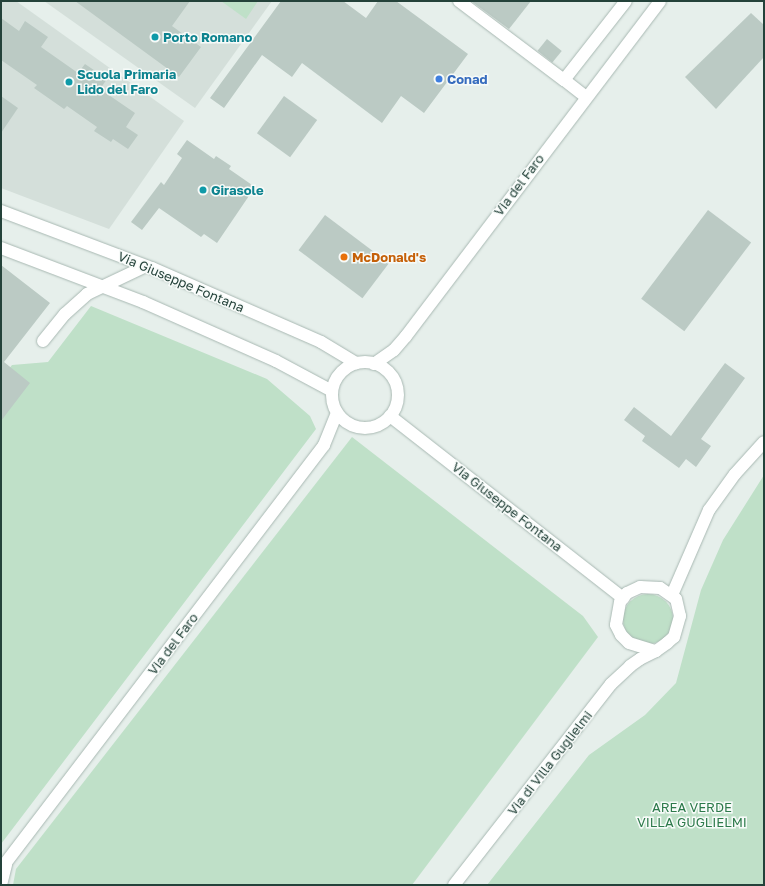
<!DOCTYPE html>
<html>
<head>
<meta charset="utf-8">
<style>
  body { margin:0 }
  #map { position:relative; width:765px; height:886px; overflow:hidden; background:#e6efeb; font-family:"Golos Text",sans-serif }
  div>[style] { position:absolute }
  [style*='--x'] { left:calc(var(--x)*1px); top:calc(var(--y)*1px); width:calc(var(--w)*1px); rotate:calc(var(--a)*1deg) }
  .built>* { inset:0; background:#d4dfda }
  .green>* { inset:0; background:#bfe0c8 }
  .round { border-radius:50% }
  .building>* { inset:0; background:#bbcac4; transform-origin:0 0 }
  .roads { filter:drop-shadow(0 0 1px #a8b8b2) drop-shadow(0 0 1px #a8b8b2) }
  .minor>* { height:12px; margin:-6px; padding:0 6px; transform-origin:6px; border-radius:6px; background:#fff }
  .minor>.ring { margin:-6px; padding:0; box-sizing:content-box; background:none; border:12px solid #fff; border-radius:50% }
  .dots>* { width:11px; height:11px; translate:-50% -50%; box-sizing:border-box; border:2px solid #f7fbf9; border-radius:50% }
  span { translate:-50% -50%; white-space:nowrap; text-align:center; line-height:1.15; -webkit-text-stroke:3px #f7fbf9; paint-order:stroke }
  .culture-label { font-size:13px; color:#0d838f; font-weight:700 }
  .left { translate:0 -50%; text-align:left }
  .shop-label { font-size:13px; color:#366cbe; font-weight:700 }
  .street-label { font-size:13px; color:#24423a }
  .food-label { font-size:13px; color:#c56008; font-weight:700 }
  .park-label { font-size:13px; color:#2d7a4b }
  .frame { position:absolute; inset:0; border:2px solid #24423a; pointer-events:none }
</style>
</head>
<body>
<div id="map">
  <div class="built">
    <i style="clip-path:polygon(1px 1px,16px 1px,184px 121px,109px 229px,1px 188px)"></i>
    <i style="clip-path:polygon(44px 1px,272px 1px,195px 108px)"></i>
  </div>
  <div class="green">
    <i style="clip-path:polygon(221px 1px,258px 1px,246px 19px)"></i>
    <i style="clip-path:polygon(91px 306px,267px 379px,310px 416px,316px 429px,1px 844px,1px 379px,12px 365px,48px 362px)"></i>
    <i style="clip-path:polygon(352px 437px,583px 616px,598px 637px,412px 885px,13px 885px,16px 869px)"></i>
    <i style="clip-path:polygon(764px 475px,764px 885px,487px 885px,589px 755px,645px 715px,676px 683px,701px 590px,723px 540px)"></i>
    <i class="round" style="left:623px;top:594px;width:50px;height:50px"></i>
  </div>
  <div class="building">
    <i style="clip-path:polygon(75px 1px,190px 1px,172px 26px,201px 47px,179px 77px)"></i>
    <i style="clip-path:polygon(281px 1px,343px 1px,366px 18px,378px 1px,396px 1px,468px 54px,424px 113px,401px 96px,382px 123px,302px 63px,292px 77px,262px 55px,224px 108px,210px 98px)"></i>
    <i style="clip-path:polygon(471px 1px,531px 1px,509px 29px)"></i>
    <i style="clip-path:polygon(751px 13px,764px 25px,764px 57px,716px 109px,685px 77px)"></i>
    <i style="clip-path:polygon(1px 18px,19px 31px,25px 21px,48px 37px,41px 47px,78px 73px,85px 64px,107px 79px,100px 89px,135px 113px,126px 127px,138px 135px,128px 149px,113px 139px,111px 142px,94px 131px,97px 127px,67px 106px,64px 109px,34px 88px,37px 85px,1px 60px)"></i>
    <i style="left:547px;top:39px;width:19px;height:15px;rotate:39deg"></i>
    <i style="clip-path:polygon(1px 96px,18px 108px,1px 133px)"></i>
    <i style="left:284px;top:96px;width:41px;height:46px;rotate:36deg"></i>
    <i style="clip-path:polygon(187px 140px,214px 159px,216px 156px,231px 166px,229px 169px,255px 187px,217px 243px,204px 234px,201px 237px,159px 208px,142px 230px,131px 222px,161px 182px,164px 185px,182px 158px,177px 154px)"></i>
    <i style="left:708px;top:210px;width:54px;height:111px;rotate:37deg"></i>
    <i style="left:325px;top:215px;width:80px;height:44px;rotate:37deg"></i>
    <i style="clip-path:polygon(1px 265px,50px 303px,4px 362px,30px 383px,1px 421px)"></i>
    <i style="clip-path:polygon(725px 363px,745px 378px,701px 439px,711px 446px,696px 467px,686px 459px,679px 468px,642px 441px,645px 436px,624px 420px,634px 407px,671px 436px)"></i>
  </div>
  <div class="roads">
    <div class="minor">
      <i style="--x:459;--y:1;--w:131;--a:37"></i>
      <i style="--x:586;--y:97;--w:28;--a:-142"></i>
      <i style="--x:564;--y:80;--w:100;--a:-51.9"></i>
      <i style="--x:1;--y:211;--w:161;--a:20.7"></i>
      <i style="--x:152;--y:268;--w:184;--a:23.6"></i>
      <i style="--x:321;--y:342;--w:41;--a:31"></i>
      <i style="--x:1;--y:248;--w:152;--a:20.8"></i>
      <i style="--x:143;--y:302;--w:145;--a:23.9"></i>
      <i style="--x:276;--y:361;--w:61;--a:28.2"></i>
      <i style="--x:43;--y:341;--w:35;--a:-51"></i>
      <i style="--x:65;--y:314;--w:30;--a:-42"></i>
      <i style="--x:87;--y:294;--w:65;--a:-25.4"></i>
      <i class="ring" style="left:332px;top:362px;width:54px;height:54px"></i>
      <i style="--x:374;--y:364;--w:24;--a:-35"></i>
      <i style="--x:394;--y:350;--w:18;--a:-49"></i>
      <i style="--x:406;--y:336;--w:420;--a:-52.8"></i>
      <i style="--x:390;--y:416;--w:296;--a:38"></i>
      <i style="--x:672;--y:595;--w:93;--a:-66.5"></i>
      <i style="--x:709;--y:510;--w:44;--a:-54.2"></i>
      <i style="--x:735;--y:474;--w:43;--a:-47.8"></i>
      <i style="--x:1;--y:869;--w:533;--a:-52.7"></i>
      <i style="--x:324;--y:445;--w:35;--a:-68"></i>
      <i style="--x:1;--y:885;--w:21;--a:-76"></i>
      <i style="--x:454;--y:885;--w:255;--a:-52"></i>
      <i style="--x:611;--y:684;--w:26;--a:-43"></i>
      <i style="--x:630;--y:666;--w:12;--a:-35"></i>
      <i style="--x:640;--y:659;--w:18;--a:-27"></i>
      <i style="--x:656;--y:651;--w:14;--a:-36"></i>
      <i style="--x:667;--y:643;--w:9;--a:-41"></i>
      <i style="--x:674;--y:637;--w:22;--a:-74"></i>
      <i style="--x:680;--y:616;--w:17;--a:-103"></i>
      <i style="--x:676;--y:599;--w:19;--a:-145"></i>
      <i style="--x:660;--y:588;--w:20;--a:-177"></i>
      <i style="--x:640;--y:587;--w:14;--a:155"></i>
      <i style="--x:627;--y:593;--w:11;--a:128"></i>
      <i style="--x:620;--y:602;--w:23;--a:100"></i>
      <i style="--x:616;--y:625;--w:11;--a:63"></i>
      <i style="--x:621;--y:635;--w:11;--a:45"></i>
      <i style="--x:629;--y:643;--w:28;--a:17"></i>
    </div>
  </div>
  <div class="dots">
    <i style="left:155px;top:37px;background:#0f9aa8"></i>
    <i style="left:439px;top:79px;background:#3f7fe0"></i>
    <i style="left:69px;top:82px;background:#0f9aa8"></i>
    <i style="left:203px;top:190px;background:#0f9aa8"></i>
    <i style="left:344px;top:257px;background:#e8710a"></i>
  </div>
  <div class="culture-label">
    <span class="left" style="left:163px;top:37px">Porto Romano</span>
    <span class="left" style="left:77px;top:82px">Scuola Primaria<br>Lido del Faro</span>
    <span class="left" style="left:211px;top:190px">Girasole</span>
  </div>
  <div class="shop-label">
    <span class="left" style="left:447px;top:79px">Conad</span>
  </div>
  <div class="street-label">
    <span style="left:519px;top:185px;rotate:-53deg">Via del Faro</span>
    <span style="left:181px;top:282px;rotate:23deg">Via Giuseppe Fontana</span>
    <span style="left:507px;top:507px;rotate:38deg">Via Giuseppe Fontana</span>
    <span style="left:173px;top:644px;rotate:-53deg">Via del Faro</span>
    <span style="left:550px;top:763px;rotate:-52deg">Via di Villa Guglielmi</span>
  </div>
  <div class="food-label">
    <span class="left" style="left:352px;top:257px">McDonald's</span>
  </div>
  <div class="park-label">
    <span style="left:692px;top:815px">AREA VERDE<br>VILLA GUGLIELMI</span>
  </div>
  <div class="frame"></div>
</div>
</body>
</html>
